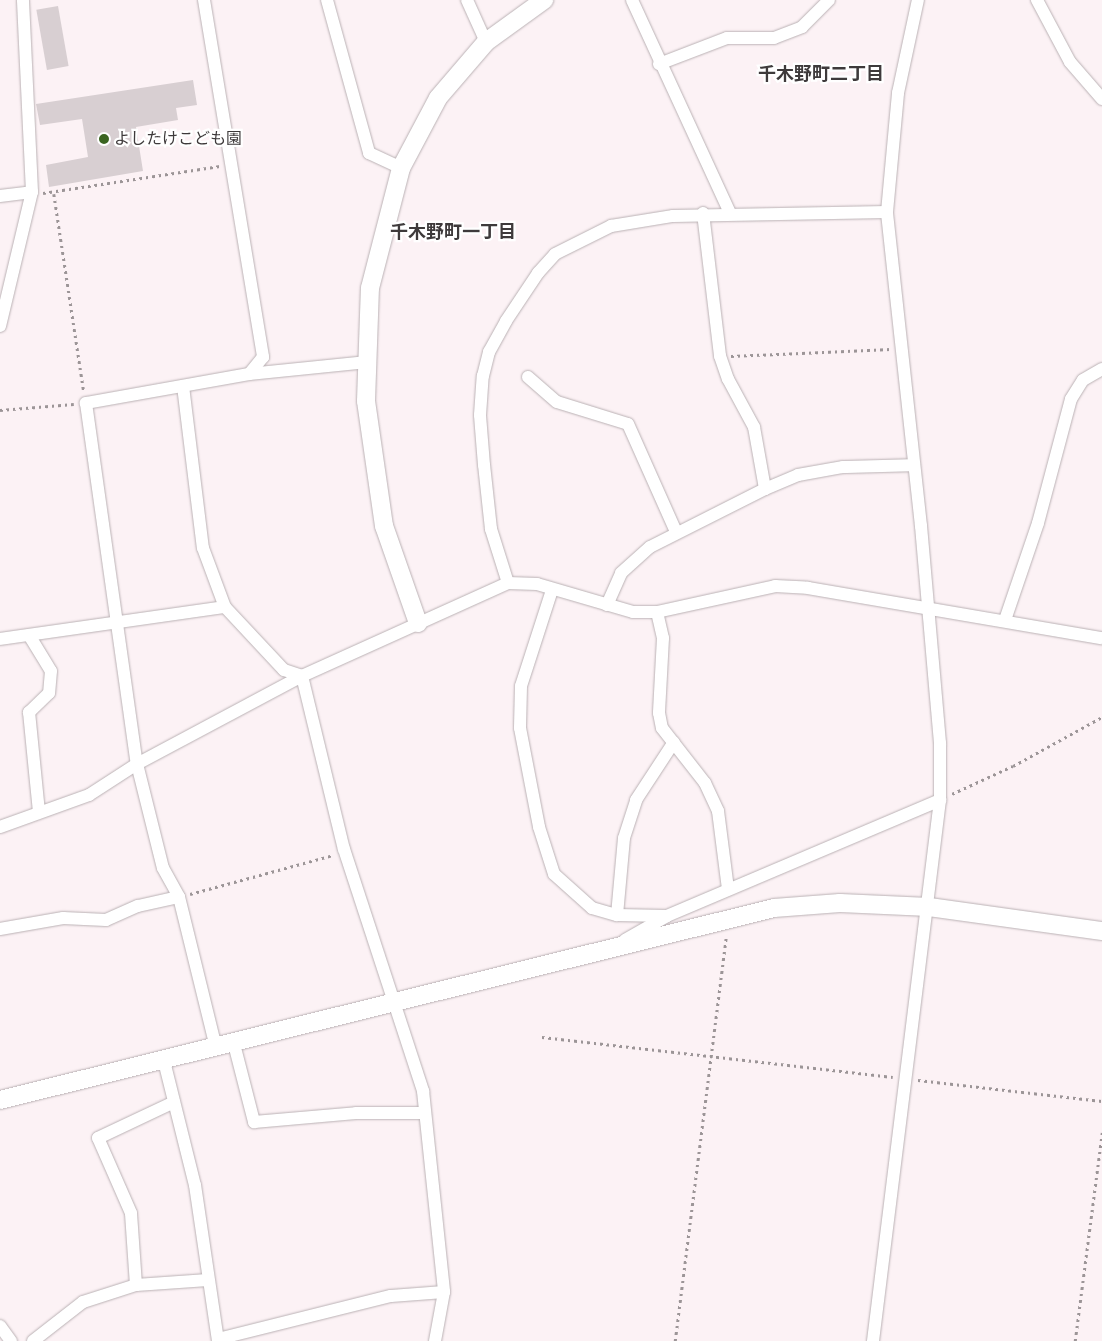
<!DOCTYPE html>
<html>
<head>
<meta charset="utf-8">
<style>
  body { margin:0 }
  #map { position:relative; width:1102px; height:1341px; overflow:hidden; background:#fcf2f5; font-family:Cabin,"Noto Sans JP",sans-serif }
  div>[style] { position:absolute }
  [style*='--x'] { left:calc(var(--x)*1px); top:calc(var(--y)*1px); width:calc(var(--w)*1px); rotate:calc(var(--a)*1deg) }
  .building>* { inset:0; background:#d8cfd2; transform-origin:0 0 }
  .path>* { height:2.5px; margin-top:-1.25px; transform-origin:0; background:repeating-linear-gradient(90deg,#9c9597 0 2.5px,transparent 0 6.5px) }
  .roads { filter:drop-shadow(0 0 1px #bab1b4) drop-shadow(0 0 1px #bab1b4) }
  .street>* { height:12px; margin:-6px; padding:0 6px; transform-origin:6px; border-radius:6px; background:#fff }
  .secondary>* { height:18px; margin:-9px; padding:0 9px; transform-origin:9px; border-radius:9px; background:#fff }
  .dots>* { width:14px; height:14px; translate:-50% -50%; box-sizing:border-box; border:2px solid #fff; border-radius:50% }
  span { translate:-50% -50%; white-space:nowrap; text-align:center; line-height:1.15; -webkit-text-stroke:4.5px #fff; paint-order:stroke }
  .poi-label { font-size:16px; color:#3e3a3b }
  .left { translate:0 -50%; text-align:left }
  .neighbourhood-label { font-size:18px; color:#3e3a3b; font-weight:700 }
</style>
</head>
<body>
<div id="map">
  <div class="building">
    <i style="left:58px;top:6px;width:61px;height:22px;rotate:80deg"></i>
    <i style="clip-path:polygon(193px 80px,197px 105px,176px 108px,178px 120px,136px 127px,143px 171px,49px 187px,46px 165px,88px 157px,82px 119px,40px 125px,36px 104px)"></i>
  </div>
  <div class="path">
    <i style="--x:43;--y:193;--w:179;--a:-8.7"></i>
    <i style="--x:54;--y:194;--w:201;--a:81.4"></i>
    <i style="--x:731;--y:356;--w:160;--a:-2.5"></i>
    <i style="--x:0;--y:410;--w:74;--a:-4.6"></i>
    <i style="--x:952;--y:794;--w:67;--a:-24.7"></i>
    <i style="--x:1013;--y:766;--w:102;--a:-28.8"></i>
    <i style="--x:190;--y:894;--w:149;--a:-15.2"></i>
    <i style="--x:542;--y:1037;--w:353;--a:6.5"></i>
    <i style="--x:918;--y:1080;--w:185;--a:6.5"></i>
    <i style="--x:675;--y:1341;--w:409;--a:-82.8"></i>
    <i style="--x:1075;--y:1341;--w:210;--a:-82.6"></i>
  </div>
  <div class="roads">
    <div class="street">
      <i style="--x:204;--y:0;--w:362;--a:80.6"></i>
      <i style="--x:263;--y:357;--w:22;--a:129"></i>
      <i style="--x:249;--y:374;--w:166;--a:169.9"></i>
      <i style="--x:86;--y:403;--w:365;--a:82"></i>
      <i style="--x:137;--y:764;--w:107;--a:76"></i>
      <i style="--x:163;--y:868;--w:33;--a:61"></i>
      <i style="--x:179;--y:897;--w:151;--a:76.2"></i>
      <i style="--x:327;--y:0;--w:159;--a:74.6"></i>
      <i style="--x:369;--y:153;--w:35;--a:25"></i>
      <i style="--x:467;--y:0;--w:46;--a:65.7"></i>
      <i style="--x:632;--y:0;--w:234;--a:65.3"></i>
      <i style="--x:1037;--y:0;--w:70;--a:62"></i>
      <i style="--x:1070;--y:62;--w:49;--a:49.1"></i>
      <i style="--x:659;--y:64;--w:73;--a:-20.9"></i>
      <i style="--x:727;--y:38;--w:47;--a:0"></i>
      <i style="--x:774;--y:38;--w:30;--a:-21"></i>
      <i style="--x:802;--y:27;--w:38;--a:-45"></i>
      <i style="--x:0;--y:196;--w:32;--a:-7"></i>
      <i style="--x:703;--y:213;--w:144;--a:83.2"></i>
      <i style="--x:720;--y:356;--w:24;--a:71"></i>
      <i style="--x:728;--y:379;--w:55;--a:61.6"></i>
      <i style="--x:754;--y:427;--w:63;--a:79.9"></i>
      <i style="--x:0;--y:326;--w:138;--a:-76.6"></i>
      <i style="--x:32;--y:192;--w:192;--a:-92.7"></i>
      <i style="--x:249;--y:374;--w:119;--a:-5.8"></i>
      <i style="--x:528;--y:377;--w:38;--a:41"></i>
      <i style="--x:557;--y:402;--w:74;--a:17.2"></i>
      <i style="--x:628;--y:424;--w:118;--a:66"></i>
      <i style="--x:183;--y:386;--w:163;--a:83"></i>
      <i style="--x:203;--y:548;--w:63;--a:69.6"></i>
      <i style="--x:225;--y:607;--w:86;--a:46.9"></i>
      <i style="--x:284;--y:670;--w:19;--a:18"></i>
      <i style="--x:508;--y:583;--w:57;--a:-107.5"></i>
      <i style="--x:491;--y:529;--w:64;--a:-96.2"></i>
      <i style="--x:484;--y:465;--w:50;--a:-94.6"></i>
      <i style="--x:480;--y:415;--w:39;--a:-86"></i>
      <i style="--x:483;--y:376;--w:25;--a:-76"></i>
      <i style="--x:489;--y:352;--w:35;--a:-61"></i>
      <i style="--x:506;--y:321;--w:58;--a:-56.3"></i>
      <i style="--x:538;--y:273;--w:25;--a:-48"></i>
      <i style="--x:555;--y:254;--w:63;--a:-26.6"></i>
      <i style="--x:611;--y:226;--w:63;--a:-9.2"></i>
      <i style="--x:673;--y:216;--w:214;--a:-1.1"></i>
      <i style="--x:552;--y:590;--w:101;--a:107.9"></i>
      <i style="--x:521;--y:686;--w:42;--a:91.4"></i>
      <i style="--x:520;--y:728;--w:101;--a:79.1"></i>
      <i style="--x:539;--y:827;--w:49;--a:72.3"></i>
      <i style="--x:554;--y:874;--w:51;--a:41.8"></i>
      <i style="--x:592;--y:908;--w:26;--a:16"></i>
      <i style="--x:617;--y:915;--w:50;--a:1.1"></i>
      <i style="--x:607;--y:605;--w:35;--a:-66"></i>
      <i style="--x:621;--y:573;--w:39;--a:-42"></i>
      <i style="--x:650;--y:547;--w:129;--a:-26.8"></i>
      <i style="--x:765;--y:489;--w:36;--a:-23"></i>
      <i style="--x:798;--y:475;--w:46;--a:-10.1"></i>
      <i style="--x:843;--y:467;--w:70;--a:-1.6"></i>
      <i style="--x:657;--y:612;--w:27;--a:77"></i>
      <i style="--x:663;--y:638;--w:75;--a:93.1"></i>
      <i style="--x:659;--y:713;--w:15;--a:79"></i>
      <i style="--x:662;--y:728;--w:70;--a:52"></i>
      <i style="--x:705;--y:783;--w:31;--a:65"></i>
      <i style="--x:718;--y:811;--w:79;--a:82.7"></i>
      <i style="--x:1005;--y:620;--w:102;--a:-71.2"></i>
      <i style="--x:1038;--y:523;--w:128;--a:-75.1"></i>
      <i style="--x:1071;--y:399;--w:22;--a:-58"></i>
      <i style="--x:1083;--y:380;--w:22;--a:-30"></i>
      <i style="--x:29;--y:635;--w:42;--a:58.6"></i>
      <i style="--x:51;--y:671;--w:22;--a:95"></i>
      <i style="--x:49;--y:693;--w:28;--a:136"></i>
      <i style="--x:29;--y:712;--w:101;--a:84.3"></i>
      <i style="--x:0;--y:639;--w:227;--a:-8.1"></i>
      <i style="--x:302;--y:676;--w:178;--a:76.4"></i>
      <i style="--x:344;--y:849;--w:255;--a:71.9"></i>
      <i style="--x:423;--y:1091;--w:202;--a:84"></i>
      <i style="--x:444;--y:1292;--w:50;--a:100.4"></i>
      <i style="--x:0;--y:827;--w:95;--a:-19.8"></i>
      <i style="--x:89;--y:795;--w:57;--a:-32.9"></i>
      <i style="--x:137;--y:764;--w:187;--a:-28.1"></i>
      <i style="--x:302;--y:676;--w:226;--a:-24.3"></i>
      <i style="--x:508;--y:583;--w:29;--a:2"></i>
      <i style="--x:537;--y:584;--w:100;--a:16.3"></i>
      <i style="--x:633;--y:612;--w:24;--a:0"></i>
      <i style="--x:657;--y:612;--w:121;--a:-12.4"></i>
      <i style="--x:775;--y:586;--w:33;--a:3"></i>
      <i style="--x:808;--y:588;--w:298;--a:9.7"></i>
      <i style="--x:617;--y:915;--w:77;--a:-84.8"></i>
      <i style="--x:624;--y:838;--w:40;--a:-72"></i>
      <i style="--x:636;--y:800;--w:69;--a:-56.8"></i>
      <i style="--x:0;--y:929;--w:64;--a:-9.9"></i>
      <i style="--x:63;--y:918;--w:43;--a:2.7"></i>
      <i style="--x:106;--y:920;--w:35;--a:-24"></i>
      <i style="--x:138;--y:906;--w:42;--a:-12.4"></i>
      <i style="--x:625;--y:940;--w:48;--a:-29.7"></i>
      <i style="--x:667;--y:916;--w:297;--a:-23"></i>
      <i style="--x:233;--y:1040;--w:85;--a:75.6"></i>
      <i style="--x:254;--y:1122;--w:102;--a:-5"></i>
      <i style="--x:356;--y:1113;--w:69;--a:0"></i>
      <i style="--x:163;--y:1057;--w:132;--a:76"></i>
      <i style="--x:195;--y:1185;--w:158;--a:81.6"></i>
      <i style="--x:136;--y:1285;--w:72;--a:-94"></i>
      <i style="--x:131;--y:1213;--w:82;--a:-113.7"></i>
      <i style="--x:98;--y:1138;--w:84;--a:-25.3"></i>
      <i style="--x:0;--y:1326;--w:19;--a:54"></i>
      <i style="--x:218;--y:1339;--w:178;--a:-14"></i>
      <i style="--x:391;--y:1296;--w:53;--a:-4.3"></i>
      <i style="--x:33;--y:1341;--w:63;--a:-38"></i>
      <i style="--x:83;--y:1302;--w:56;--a:-17.8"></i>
      <i style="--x:136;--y:1285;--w:72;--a:-4"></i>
      <i style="--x:873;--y:1341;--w:545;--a:-82.94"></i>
      <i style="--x:940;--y:800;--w:57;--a:-90"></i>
      <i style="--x:940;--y:743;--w:218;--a:-95"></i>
      <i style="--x:921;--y:526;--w:316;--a:-96.2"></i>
      <i style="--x:887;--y:212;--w:120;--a:-84.7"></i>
      <i style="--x:898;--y:93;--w:95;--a:-77.9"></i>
    </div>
    <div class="secondary">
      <i style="--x:418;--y:623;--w:103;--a:-109.3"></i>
      <i style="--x:384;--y:526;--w:126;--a:-98.2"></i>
      <i style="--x:366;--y:401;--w:113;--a:-88"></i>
      <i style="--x:370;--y:288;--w:124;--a:-75.5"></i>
      <i style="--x:401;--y:168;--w:79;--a:-62.1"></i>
      <i style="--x:438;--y:98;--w:74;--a:-49.4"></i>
      <i style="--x:486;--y:42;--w:72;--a:-35.9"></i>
      <i style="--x:0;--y:1100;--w:797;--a:-13.93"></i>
      <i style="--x:774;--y:908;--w:66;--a:-4.3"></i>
      <i style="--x:840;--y:903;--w:89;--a:2.6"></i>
      <i style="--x:929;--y:907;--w:175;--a:7.9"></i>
    </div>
  </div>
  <div class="dots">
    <i style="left:104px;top:139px;background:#3a6420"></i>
  </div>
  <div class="poi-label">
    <span class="left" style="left:114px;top:139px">よしたけこども園</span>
  </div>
  <div class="neighbourhood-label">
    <span style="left:821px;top:74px">千木野町二丁目</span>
    <span style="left:453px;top:232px">千木野町一丁目</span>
  </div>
</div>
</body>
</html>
